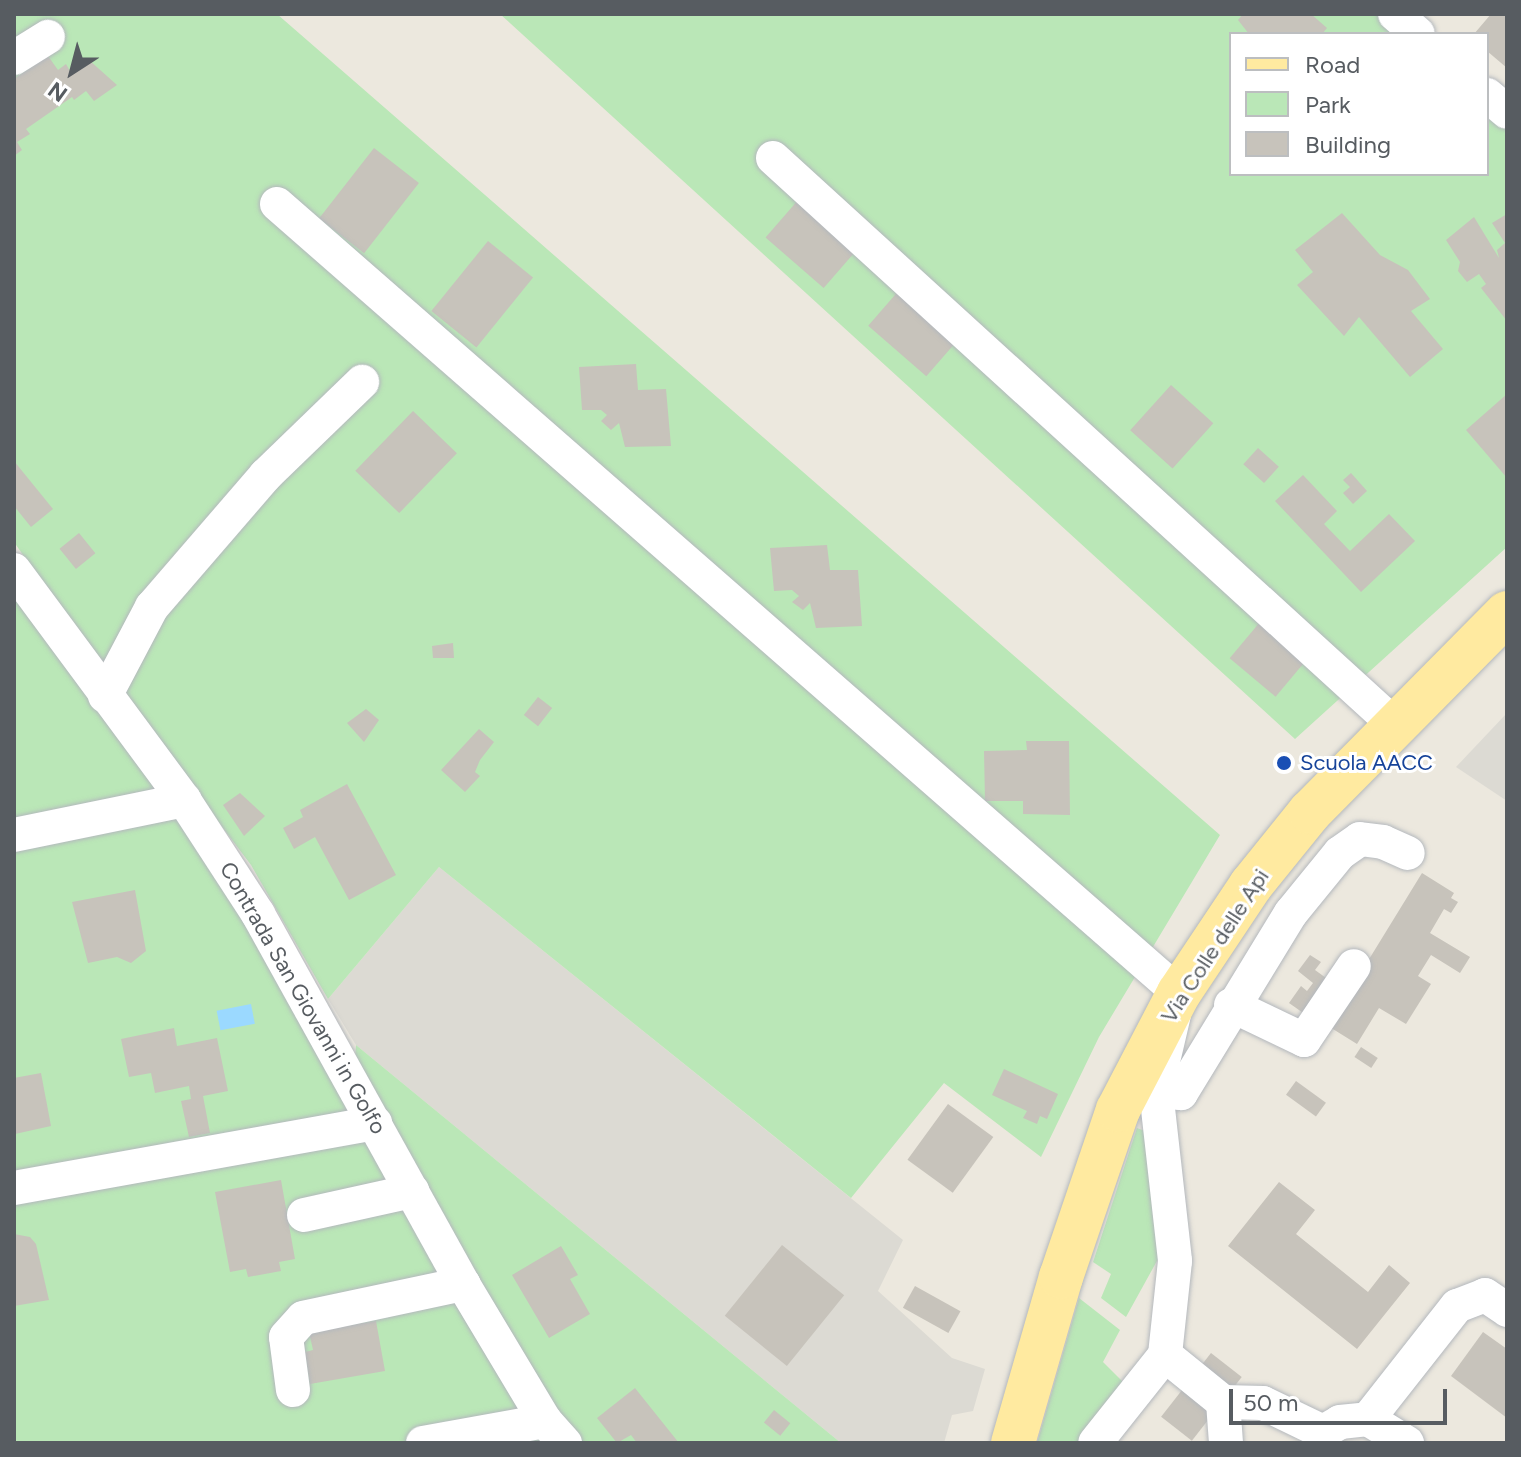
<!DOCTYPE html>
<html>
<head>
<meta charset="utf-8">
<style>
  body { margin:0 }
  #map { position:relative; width:1521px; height:1457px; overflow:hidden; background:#ece8de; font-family:Figtree,sans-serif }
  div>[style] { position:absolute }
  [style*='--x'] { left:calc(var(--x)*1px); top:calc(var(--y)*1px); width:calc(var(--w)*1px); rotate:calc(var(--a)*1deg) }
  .industrial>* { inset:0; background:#dcdad3 }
  .green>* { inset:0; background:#bae7b7 }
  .water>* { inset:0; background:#9bd9ff; transform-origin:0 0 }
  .building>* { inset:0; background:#c7c3bb; transform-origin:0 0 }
  .roads { filter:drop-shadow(0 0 2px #b4b8bd) drop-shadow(0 0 2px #b4b8bd) }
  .minor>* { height:34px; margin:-17px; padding:0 17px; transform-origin:17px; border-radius:17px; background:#fff }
  .major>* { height:44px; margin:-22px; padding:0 22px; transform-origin:22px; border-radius:22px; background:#ffeaa0 }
  .dots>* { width:22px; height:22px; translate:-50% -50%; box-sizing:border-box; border:4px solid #fff; border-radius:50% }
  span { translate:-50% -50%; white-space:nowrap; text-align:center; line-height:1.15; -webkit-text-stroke:6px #fff; paint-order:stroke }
  .transit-label { font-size:22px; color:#164399 }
  .left { translate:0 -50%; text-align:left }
  .street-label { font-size:22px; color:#575c61 }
  .frame { position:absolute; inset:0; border:16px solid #575c61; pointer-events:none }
  .legend { position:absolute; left:1229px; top:32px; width:260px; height:144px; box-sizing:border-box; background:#fff; border:2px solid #bcbec0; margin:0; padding:10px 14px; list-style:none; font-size:24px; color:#575c61 }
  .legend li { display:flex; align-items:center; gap:16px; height:40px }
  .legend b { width:40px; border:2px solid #bcbec0 }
  .north { position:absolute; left:32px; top:32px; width:80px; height:80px; -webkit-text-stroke:6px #fff; paint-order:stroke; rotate:216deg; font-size:22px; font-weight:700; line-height:32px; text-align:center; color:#575c61 }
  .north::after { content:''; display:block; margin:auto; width:28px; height:36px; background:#575c61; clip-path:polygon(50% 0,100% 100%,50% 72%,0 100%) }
  .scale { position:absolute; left:1229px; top:1389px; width:218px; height:36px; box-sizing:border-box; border:4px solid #575c61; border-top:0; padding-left:10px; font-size:24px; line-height:28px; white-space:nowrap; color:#575c61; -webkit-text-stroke:6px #fff; paint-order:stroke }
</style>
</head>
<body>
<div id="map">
  <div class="industrial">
    <i style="clip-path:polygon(1507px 713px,1507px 801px,1456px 767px)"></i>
    <i style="clip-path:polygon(439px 867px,903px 1240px,878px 1291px,952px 1358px,985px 1369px,973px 1411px,952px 1415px,944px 1443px,841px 1443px,356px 1045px,328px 999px)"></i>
  </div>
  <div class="green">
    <i style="clip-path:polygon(14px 14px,277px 14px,1220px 835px,1099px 1037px,1041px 1157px,944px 1083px,851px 1198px,439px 867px,328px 999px,251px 865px,95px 659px,14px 542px)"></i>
    <i style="clip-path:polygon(500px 14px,1382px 14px,1403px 34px,1231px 34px,1231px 174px,1487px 174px,1487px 110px,1507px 128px,1507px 547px,1295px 739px)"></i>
    <i style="clip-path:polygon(14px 578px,183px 806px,554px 1443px,14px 1443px)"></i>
    <i style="clip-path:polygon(356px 1045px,841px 1443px,578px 1443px,557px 1416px,355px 1059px)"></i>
    <i style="clip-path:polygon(1137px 1128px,1145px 1131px,1163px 1250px,1126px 1317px,1101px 1298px,1111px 1274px,1093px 1262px)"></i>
    <i style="clip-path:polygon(1079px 1298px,1120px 1330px,1103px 1362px,1122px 1381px,1122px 1392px,1084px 1443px,1037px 1443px)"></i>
  </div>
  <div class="water">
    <i style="left:251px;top:1004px;width:20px;height:35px;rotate:79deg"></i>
  </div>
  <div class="building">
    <i style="clip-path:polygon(1243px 14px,1311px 14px,1327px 28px,1322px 34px,1249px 34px,1238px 20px)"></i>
    <i style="clip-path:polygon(1491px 14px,1507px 14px,1507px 68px,1487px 51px,1487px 34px,1474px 34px)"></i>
    <i style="clip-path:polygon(48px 56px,58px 70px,66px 64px,70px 71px,89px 60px,117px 85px,94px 101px,86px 91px,74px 100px,72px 97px,26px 129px,30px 134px,17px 142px,22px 150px,14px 156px,14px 79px)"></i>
    <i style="left:374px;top:148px;width:57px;height:89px;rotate:38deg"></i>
    <i style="left:799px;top:199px;width:77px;height:51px;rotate:41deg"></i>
    <i style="clip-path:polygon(1342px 213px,1380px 255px,1408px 270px,1430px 299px,1411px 311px,1443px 349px,1410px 377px,1359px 317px,1344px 336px,1297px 285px,1313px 272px,1295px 250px)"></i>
    <i style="clip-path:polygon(1507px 214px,1507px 321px,1481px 288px,1486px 284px,1479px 274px,1467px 282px,1458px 271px,1460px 262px,1446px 240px,1474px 217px,1499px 258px,1497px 250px,1505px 243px,1492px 223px)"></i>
    <i style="left:488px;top:241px;width:58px;height:90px;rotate:39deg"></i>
    <i style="left:901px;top:288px;width:77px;height:50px;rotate:41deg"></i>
    <i style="clip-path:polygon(636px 364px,638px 390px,666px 389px,671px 446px,625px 447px,619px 423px,611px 430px,601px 421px,607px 415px,601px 410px,582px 410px,579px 367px)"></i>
    <i style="left:1171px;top:385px;width:57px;height:61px;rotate:42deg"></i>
    <i style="clip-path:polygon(1507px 394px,1507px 478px,1466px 430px)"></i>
    <i style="left:413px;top:411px;width:61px;height:83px;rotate:44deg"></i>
    <i style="left:1258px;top:448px;width:28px;height:22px;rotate:42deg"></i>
    <i style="clip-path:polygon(14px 461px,53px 509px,31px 527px,14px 506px)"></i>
    <i style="clip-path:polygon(1351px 473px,1367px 491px,1353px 504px,1343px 493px,1350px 487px,1343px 480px)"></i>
    <i style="clip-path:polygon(1303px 475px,1337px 511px,1324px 524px,1350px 551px,1389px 514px,1415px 541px,1361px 592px,1275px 501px)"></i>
    <i style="left:79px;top:533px;width:26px;height:25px;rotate:51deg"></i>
    <i style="clip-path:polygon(827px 545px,830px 570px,858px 570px,862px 626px,816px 628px,810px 603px,803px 610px,792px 602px,799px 596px,792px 590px,774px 591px,770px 548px)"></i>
    <i style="left:1265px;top:616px;width:60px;height:55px;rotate:40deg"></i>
    <i style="clip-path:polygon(453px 643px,454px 658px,433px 658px,432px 646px)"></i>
    <i style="left:538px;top:697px;width:18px;height:23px;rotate:38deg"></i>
    <i style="clip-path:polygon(366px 709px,379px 720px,364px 742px,347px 723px)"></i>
    <i style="clip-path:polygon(479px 729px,494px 742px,480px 760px,475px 772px,480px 776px,465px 792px,441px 770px)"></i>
    <i style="clip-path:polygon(1026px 741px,1069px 741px,1070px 815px,1023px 814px,1023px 801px,985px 801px,984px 751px,1027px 750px)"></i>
    <i style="clip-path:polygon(347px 784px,396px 875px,349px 900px,315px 837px,294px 849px,283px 828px,303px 817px,300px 810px)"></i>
    <i style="clip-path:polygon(240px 793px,265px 816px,244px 836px,223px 805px)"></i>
    <i style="clip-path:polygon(1422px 873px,1454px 893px,1451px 898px,1458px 902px,1451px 913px,1444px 909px,1430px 933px,1470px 957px,1460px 973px,1431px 955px,1418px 976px,1431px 984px,1406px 1024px,1379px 1008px,1357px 1044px,1328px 1026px)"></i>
    <i style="clip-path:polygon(135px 890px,146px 951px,131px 963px,117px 957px,88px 963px,72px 902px)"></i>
    <i style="clip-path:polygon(1310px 955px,1321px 962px,1315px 970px,1333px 983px,1309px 1017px,1289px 1003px,1301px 986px,1307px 991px,1313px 983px,1298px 971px)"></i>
    <i style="clip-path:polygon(174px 1028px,177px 1046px,217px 1038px,228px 1091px,203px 1096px,210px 1133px,189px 1137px,181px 1101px,191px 1099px,189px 1086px,155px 1093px,151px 1073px,129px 1077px,121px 1039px)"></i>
    <i style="left:1361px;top:1047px;width:20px;height:12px;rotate:33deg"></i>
    <i style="clip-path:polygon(1004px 1069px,1058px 1094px,1047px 1119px,1040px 1116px,1037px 1124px,1023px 1118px,1027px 1111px,992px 1095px)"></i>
    <i style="clip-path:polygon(41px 1073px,51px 1126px,15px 1134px,14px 1078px)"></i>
    <i style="left:1296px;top:1081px;width:37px;height:17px;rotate:36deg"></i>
    <i style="left:948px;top:1104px;width:56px;height:69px;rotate:36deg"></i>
    <i style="clip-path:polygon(281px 1180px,295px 1259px,279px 1262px,281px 1271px,248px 1277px,246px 1269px,230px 1272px,215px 1192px)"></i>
    <i style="clip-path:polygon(1279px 1182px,1315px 1210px,1296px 1234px,1368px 1292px,1389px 1265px,1410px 1283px,1357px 1349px,1228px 1246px)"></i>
    <i style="clip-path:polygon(14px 1234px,30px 1237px,36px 1244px,49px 1300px,14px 1306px)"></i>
    <i style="left:782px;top:1245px;width:80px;height:91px;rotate:39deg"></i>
    <i style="clip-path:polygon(561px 1246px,578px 1275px,570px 1279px,590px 1314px,549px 1338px,512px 1275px)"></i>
    <i style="left:915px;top:1286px;width:52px;height:25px;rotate:29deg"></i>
    <i style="clip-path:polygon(376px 1321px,385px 1371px,310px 1384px,305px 1352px,313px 1350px,309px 1332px)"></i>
    <i style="clip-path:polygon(1483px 1332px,1507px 1349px,1507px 1418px,1451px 1376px)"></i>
    <i style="left:1211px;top:1353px;width:39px;height:81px;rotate:38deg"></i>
    <i style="clip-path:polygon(635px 1388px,679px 1443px,637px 1443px,631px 1435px,617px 1443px,597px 1418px)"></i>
    <i style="left:774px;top:1410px;width:21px;height:16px;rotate:39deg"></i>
  </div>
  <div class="roads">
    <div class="minor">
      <i style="--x:1395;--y:14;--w:30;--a:41"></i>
      <i style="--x:14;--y:58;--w:40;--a:-32"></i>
      <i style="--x:1487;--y:95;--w:26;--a:40"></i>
      <i style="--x:773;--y:158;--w:840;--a:42.35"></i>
      <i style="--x:277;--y:204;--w:1198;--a:41.18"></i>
      <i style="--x:1179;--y:993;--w:101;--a:103.2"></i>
      <i style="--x:1156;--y:1091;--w:171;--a:83.6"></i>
      <i style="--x:1175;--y:1261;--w:95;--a:96.1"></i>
      <i style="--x:1165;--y:1355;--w:112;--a:128.5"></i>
      <i style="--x:14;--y:570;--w:286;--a:53.5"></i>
      <i style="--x:184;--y:800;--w:136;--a:57"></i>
      <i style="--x:258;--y:914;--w:423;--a:61"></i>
      <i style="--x:463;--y:1284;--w:160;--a:59.1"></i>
      <i style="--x:545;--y:1421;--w:30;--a:48"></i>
      <i style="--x:105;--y:696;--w:101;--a:-62.2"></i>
      <i style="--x:152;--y:607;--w:174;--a:-49.2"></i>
      <i style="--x:266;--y:475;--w:134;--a:-44.1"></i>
      <i style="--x:14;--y:835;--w:174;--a:-11.6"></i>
      <i style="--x:1231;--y:1005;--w:81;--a:25.6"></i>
      <i style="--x:1304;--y:1040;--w:89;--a:-56"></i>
      <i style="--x:1156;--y:1091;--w:25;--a:5"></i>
      <i style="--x:1181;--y:1093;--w:211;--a:-58.6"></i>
      <i style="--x:1291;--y:913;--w:77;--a:-50.8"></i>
      <i style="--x:1340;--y:853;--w:24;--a:-35"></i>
      <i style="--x:1360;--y:839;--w:23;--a:7"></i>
      <i style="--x:1383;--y:842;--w:27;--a:24"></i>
      <i style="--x:14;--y:1188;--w:367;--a:-10.2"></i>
      <i style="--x:304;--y:1215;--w:111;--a:-12.5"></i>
      <i style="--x:1165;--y:1355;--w:75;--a:39"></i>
      <i style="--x:1223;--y:1402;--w:40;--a:1.4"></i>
      <i style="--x:1263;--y:1403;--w:67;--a:25.8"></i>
      <i style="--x:1323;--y:1432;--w:20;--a:-30"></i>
      <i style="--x:1340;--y:1422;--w:28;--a:-6"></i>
      <i style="--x:1368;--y:1419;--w:46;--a:31.6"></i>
      <i style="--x:293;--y:1390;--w:53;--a:-97.5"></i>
      <i style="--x:286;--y:1337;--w:25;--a:-48"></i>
      <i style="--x:303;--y:1318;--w:164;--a:-12"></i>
      <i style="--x:1223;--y:1402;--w:41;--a:85.8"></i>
      <i style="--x:1368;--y:1419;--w:144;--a:-51.8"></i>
      <i style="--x:1457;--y:1306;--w:30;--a:-21"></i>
      <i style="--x:1485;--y:1295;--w:27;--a:34"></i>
      <i style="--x:423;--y:1443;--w:124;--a:-10.2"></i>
    </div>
    <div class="major">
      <i style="--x:1013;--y:1443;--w:173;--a:-73.9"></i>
      <i style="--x:1061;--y:1277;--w:176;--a:-71.2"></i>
      <i style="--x:1118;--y:1110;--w:132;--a:-62.5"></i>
      <i style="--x:1179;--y:993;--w:130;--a:-56.3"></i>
      <i style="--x:1251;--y:885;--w:94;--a:-51.1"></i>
      <i style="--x:1310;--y:812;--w:280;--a:-45.3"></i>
    </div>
  </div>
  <div class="dots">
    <i style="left:1284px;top:763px;background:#1a4fb4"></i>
  </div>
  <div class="transit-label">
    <span class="left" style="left:1300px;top:763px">Scuola AACC</span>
  </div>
  <div class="street-label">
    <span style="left:1215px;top:946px;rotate:-57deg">Via Colle delle Api</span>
    <span style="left:303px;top:998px;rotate:60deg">Contrada San Giovanni in Golfo</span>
  </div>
  <div class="frame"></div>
  <ul class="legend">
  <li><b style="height:10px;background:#ffeaa0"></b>Road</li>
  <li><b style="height:22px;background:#bae7b7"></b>Park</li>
  <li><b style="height:22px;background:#c7c3bb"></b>Building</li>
  </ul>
  <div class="north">N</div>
  <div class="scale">50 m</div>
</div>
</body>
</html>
